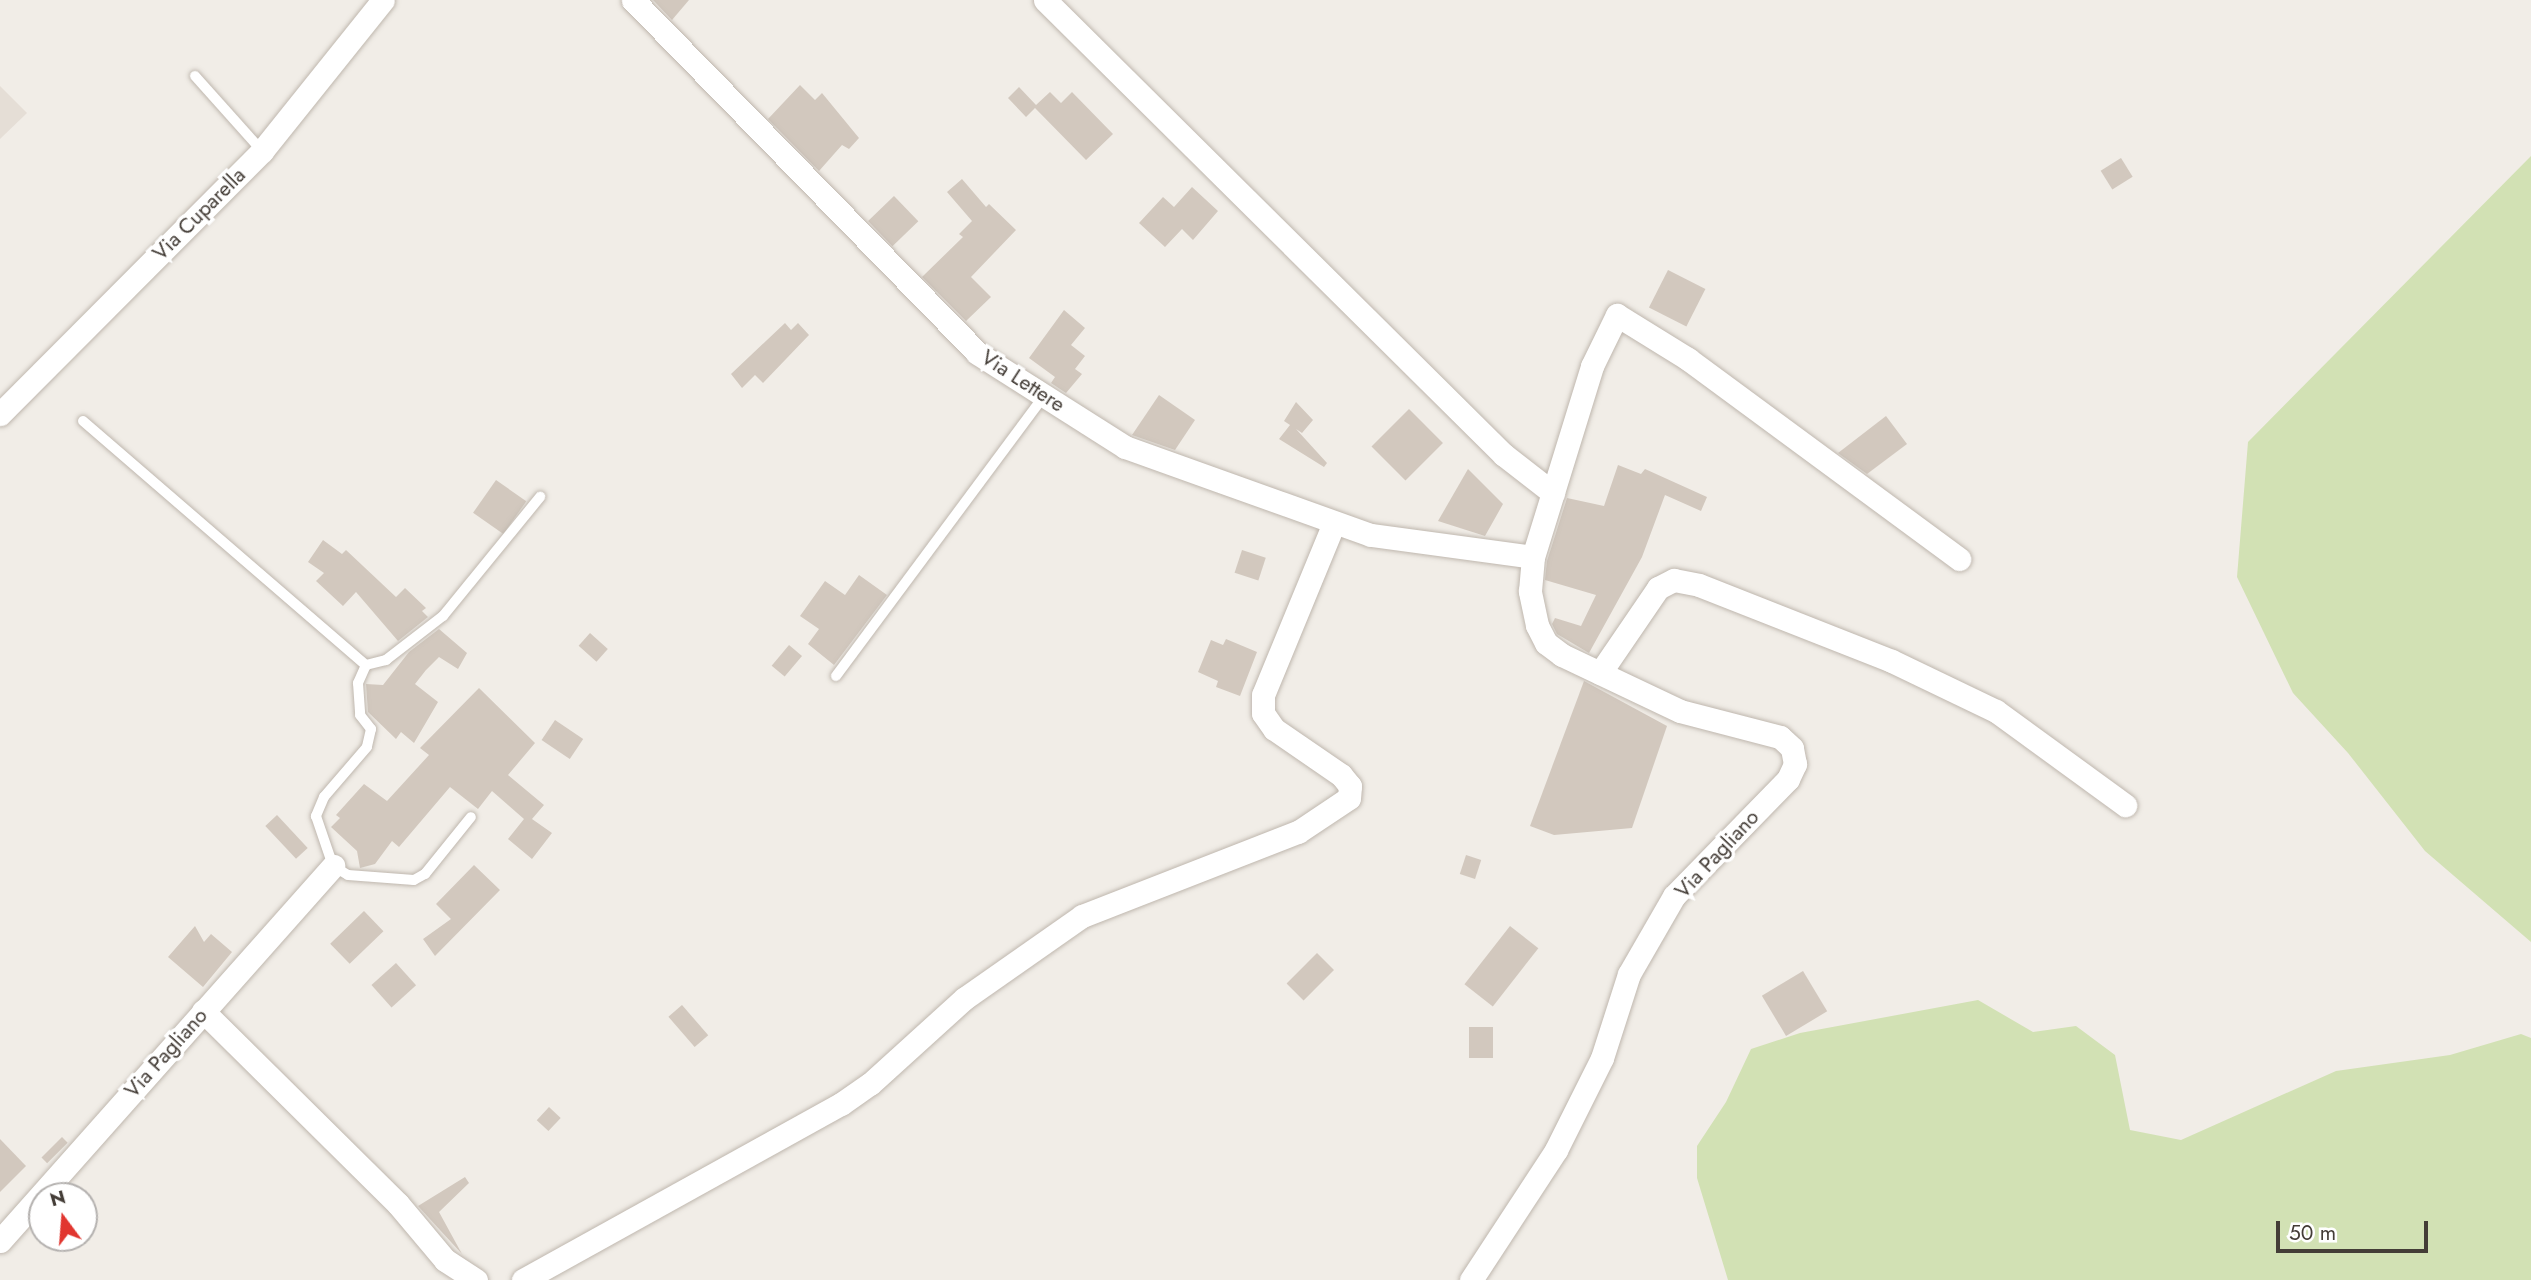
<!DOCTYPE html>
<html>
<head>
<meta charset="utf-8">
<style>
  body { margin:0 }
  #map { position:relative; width:2531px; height:1280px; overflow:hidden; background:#f1ede7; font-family:Jost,sans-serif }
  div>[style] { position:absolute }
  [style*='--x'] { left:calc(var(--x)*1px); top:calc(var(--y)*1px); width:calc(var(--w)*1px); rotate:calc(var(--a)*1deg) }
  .residential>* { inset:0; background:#e5ded6 }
  .green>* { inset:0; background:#d2e1b4 }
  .building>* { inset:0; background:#d2c8be; transform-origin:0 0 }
  .roads { filter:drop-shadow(0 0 2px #bfb7ae) drop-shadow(0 0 2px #bfb7ae) }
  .service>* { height:10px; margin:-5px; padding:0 5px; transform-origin:5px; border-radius:5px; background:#fff }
  .minor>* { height:23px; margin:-11.5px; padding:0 11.5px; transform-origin:11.5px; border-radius:11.5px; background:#fff }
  span { translate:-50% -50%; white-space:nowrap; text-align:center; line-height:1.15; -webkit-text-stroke:7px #fff; paint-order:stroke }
  .street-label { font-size:21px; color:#443d37 }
  .north { position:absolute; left:28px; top:1182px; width:70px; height:70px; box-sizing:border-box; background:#fff; border:2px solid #b4b1af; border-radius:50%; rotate:344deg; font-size:19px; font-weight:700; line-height:28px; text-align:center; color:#443d37 }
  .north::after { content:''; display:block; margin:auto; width:24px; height:32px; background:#e1362f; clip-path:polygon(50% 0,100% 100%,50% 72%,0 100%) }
  .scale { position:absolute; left:2276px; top:1221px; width:152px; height:32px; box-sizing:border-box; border:4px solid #443d37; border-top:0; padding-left:9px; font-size:21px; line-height:24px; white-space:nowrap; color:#443d37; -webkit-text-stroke:5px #fff; paint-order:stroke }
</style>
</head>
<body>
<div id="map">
  <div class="residential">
    <i style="clip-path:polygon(0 86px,27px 113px,0 139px)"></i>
  </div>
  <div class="green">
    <i style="clip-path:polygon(2531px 156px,2531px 942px,2425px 851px,2348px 753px,2293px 693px,2237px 577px,2248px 442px)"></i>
    <i style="clip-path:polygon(1978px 1000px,2033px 1032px,2076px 1026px,2115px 1055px,2130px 1130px,2181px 1140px,2336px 1071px,2450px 1055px,2521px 1034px,2531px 1038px,2531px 1280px,1728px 1280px,1697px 1178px,1697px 1146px,1726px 1102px,1751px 1049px,1800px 1033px)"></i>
  </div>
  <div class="building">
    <i style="clip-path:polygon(653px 0,689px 0,672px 20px)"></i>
    <i style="clip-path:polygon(800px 85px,815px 100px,822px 93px,859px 138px,849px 149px,842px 145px,819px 171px,768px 119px)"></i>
    <i style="clip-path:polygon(1019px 87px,1036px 105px,1050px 92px,1061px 103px,1072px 92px,1113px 134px,1086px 160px,1035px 108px,1026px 117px,1008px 98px)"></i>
    <i style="left:2121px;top:158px;width:22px;height:24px;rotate:58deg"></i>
    <i style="clip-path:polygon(962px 179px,986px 207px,989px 204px,1016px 230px,971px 277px,991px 297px,966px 321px,922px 277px,963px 237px,959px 234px,972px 221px,947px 192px)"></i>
    <i style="clip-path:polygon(1192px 187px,1218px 211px,1193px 240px,1182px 229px,1165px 247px,1139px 223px,1163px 197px,1174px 207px)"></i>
    <i style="left:894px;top:196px;width:35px;height:36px;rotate:46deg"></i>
    <i style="left:1668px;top:270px;width:42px;height:42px;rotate:27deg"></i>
    <i style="clip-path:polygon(1064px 310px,1085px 328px,1071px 345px,1085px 356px,1075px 369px,1082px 374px,1066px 393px,1051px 383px,1055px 377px,1029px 358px)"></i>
    <i style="clip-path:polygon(785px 323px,791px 330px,798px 323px,809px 335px,763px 383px,755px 375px,742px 388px,731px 374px)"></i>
    <i style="clip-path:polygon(1159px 395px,1195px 420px,1175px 450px,1132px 435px)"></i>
    <i style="clip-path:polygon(1296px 402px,1313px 420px,1302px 433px,1296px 429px,1327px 463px,1324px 467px,1279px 439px,1290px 425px,1284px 421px)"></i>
    <i style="left:1409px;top:409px;width:48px;height:53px;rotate:45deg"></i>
    <i style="clip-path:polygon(1886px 416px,1907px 444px,1867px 474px,1838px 453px)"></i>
    <i style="clip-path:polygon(1618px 465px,1641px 474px,1645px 469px,1707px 497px,1701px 511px,1665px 495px,1642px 557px,1589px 653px,1557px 634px,1552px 624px,1555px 618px,1581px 626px,1596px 595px,1545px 580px,1547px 561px,1567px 498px,1604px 506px)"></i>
    <i style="clip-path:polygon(1468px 469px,1503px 504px,1485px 536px,1438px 521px)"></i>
    <i style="left:496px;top:480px;width:37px;height:40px;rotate:35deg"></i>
    <i style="clip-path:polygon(323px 540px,342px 554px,346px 550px,396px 597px,405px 588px,426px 608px,422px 611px,428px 617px,398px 641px,356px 592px,343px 606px,316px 581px,324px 573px,308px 562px)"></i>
    <i style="left:1242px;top:550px;width:25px;height:24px;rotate:18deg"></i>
    <i style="clip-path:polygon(859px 575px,887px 595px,834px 665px,808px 644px,819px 629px,800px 616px,825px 581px,845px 595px)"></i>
    <i style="clip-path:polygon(439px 629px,467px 653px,458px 669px,439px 657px,426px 670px,415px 684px,438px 702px,414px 743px,401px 732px,396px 739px,368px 712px,366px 684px,383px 685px,409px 652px)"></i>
    <i style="left:590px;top:633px;width:24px;height:17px;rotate:42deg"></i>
    <i style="clip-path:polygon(1226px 639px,1257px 652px,1240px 696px,1216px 687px,1218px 681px,1198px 672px,1211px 640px,1223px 645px)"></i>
    <i style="left:789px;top:645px;width:17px;height:27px;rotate:40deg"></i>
    <i style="clip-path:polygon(1584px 681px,1667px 726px,1632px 828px,1554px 835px,1530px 826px)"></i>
    <i style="clip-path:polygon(479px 688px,535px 743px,508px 775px,544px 805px,532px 819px,552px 833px,532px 859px,508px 839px,524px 819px,492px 791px,478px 809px,450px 787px,399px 847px,392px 841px,375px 864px,360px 868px,357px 851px,331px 827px,340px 818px,336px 815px,364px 784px,387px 801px,429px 755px,420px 748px)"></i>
    <i style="left:555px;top:720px;width:34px;height:24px;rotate:34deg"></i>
    <i style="left:277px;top:815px;width:45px;height:16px;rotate:47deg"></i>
    <i style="left:1466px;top:855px;width:16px;height:20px;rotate:18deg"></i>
    <i style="clip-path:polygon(474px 865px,500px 890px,435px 956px,423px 939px,451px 919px,436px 904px)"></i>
    <i style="left:364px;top:911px;width:28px;height:47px;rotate:46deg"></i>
    <i style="clip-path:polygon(195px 926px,204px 942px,211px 934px,232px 952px,203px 987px,168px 957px)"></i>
    <i style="left:1510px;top:926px;width:36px;height:74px;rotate:38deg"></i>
    <i style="left:1317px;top:953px;width:24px;height:43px;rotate:45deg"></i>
    <i style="left:396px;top:963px;width:30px;height:33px;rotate:48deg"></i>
    <i style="left:1803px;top:971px;width:47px;height:48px;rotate:59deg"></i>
    <i style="left:682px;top:1005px;width:40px;height:18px;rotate:49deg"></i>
    <i style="left:1469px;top:1027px;width:24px;height:31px"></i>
    <i style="left:549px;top:1107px;width:16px;height:18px;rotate:43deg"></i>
    <i style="left:62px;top:1137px;width:8px;height:29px;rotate:45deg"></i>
    <i style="clip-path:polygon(0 1139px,26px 1166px,0 1192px)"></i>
    <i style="clip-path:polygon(465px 1177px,469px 1183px,439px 1212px,462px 1254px,418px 1206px)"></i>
  </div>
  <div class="roads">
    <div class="service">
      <i style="--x:195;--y:76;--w:101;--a:48.2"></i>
      <i style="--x:83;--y:421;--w:374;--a:40.8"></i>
      <i style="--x:366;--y:665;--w:20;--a:114"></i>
      <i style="--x:358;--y:683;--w:32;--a:86"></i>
      <i style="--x:360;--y:715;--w:18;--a:52"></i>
      <i style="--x:371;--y:729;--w:18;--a:103"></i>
      <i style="--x:367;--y:747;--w:66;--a:130.7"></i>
      <i style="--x:324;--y:797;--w:21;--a:113"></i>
      <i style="--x:316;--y:816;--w:53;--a:71.2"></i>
      <i style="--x:333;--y:866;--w:17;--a:31"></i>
      <i style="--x:348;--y:875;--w:66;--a:4.3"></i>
      <i style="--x:414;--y:880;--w:13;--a:-29"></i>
      <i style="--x:425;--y:874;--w:73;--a:-51.1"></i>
      <i style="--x:366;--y:665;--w:21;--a:-14"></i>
      <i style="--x:386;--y:660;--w:72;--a:-37.7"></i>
      <i style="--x:443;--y:616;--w:154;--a:-50.8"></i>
      <i style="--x:836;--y:676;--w:350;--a:-53.4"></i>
    </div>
    <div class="minor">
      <i style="--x:633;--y:0;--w:493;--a:45.7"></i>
      <i style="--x:977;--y:353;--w:175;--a:32.4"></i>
      <i style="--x:1125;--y:447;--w:261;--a:19.7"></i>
      <i style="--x:1371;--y:535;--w:163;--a:7.7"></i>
      <i style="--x:1045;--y:0;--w:646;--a:44.75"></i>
      <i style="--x:1504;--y:455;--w:62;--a:37.8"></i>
      <i style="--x:0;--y:414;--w:371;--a:-45.1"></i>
      <i style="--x:262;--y:151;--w:193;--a:-51.3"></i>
      <i style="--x:1600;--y:673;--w:103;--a:-55.7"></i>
      <i style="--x:1658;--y:588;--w:18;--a:-27"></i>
      <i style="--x:1674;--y:580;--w:25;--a:11"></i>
      <i style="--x:1699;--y:585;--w:207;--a:21.5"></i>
      <i style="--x:1892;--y:661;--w:115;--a:25.7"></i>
      <i style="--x:1996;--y:711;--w:160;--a:36.1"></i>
      <i style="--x:203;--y:1011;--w:274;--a:44.7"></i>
      <i style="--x:398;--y:1204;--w:73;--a:50"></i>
      <i style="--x:445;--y:1260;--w:37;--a:33"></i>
      <i style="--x:0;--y:1241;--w:502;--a:-48.39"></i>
      <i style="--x:523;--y:1280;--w:363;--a:-29"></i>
      <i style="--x:841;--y:1104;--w:35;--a:-35"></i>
      <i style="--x:870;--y:1084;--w:128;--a:-42.2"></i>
      <i style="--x:965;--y:998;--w:143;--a:-35"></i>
      <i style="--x:1082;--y:916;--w:232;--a:-21.3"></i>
      <i style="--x:1298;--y:832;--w:61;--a:-33.7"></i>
      <i style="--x:1349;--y:798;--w:12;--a:-85"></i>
      <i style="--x:1350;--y:786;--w:14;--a:-129"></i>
      <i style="--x:1341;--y:775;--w:81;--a:-145.5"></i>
      <i style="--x:1274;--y:729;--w:19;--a:-125"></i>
      <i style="--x:1263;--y:713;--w:18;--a:-90"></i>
      <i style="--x:1263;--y:695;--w:186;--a:-67.6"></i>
      <i style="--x:1471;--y:1280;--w:155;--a:-56.8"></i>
      <i style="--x:1556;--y:1150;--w:103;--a:-63.4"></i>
      <i style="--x:1602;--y:1058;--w:88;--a:-72.2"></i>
      <i style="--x:1629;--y:974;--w:90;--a:-60"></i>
      <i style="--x:1674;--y:896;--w:163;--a:-45.7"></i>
      <i style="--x:1788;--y:779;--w:17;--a:-65"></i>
      <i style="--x:1795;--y:764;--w:16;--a:-101"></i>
      <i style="--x:1792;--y:748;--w:16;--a:-137"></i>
      <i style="--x:1780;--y:737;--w:103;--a:-165.4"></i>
      <i style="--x:1680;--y:711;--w:131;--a:-154.6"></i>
      <i style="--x:1562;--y:655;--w:20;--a:-143"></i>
      <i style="--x:1546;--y:643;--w:20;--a:-117"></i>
      <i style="--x:1537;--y:625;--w:35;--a:-102"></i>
      <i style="--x:1530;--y:591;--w:34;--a:-85"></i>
      <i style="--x:1533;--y:557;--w:200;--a:-72.8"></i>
      <i style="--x:1592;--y:366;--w:57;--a:-63.9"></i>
      <i style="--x:1617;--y:315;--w:84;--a:31.8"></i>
      <i style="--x:1688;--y:359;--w:337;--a:36.4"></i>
    </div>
  </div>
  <div class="street-label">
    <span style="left:199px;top:214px;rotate:-45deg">Via Cuparella</span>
    <span style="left:1023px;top:381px;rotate:33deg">Via Lettere</span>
    <span style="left:1717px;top:854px;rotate:-47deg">Via Pagliano</span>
    <span style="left:166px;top:1053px;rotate:-48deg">Via Pagliano</span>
  </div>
  <div class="north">N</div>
  <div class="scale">50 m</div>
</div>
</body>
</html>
